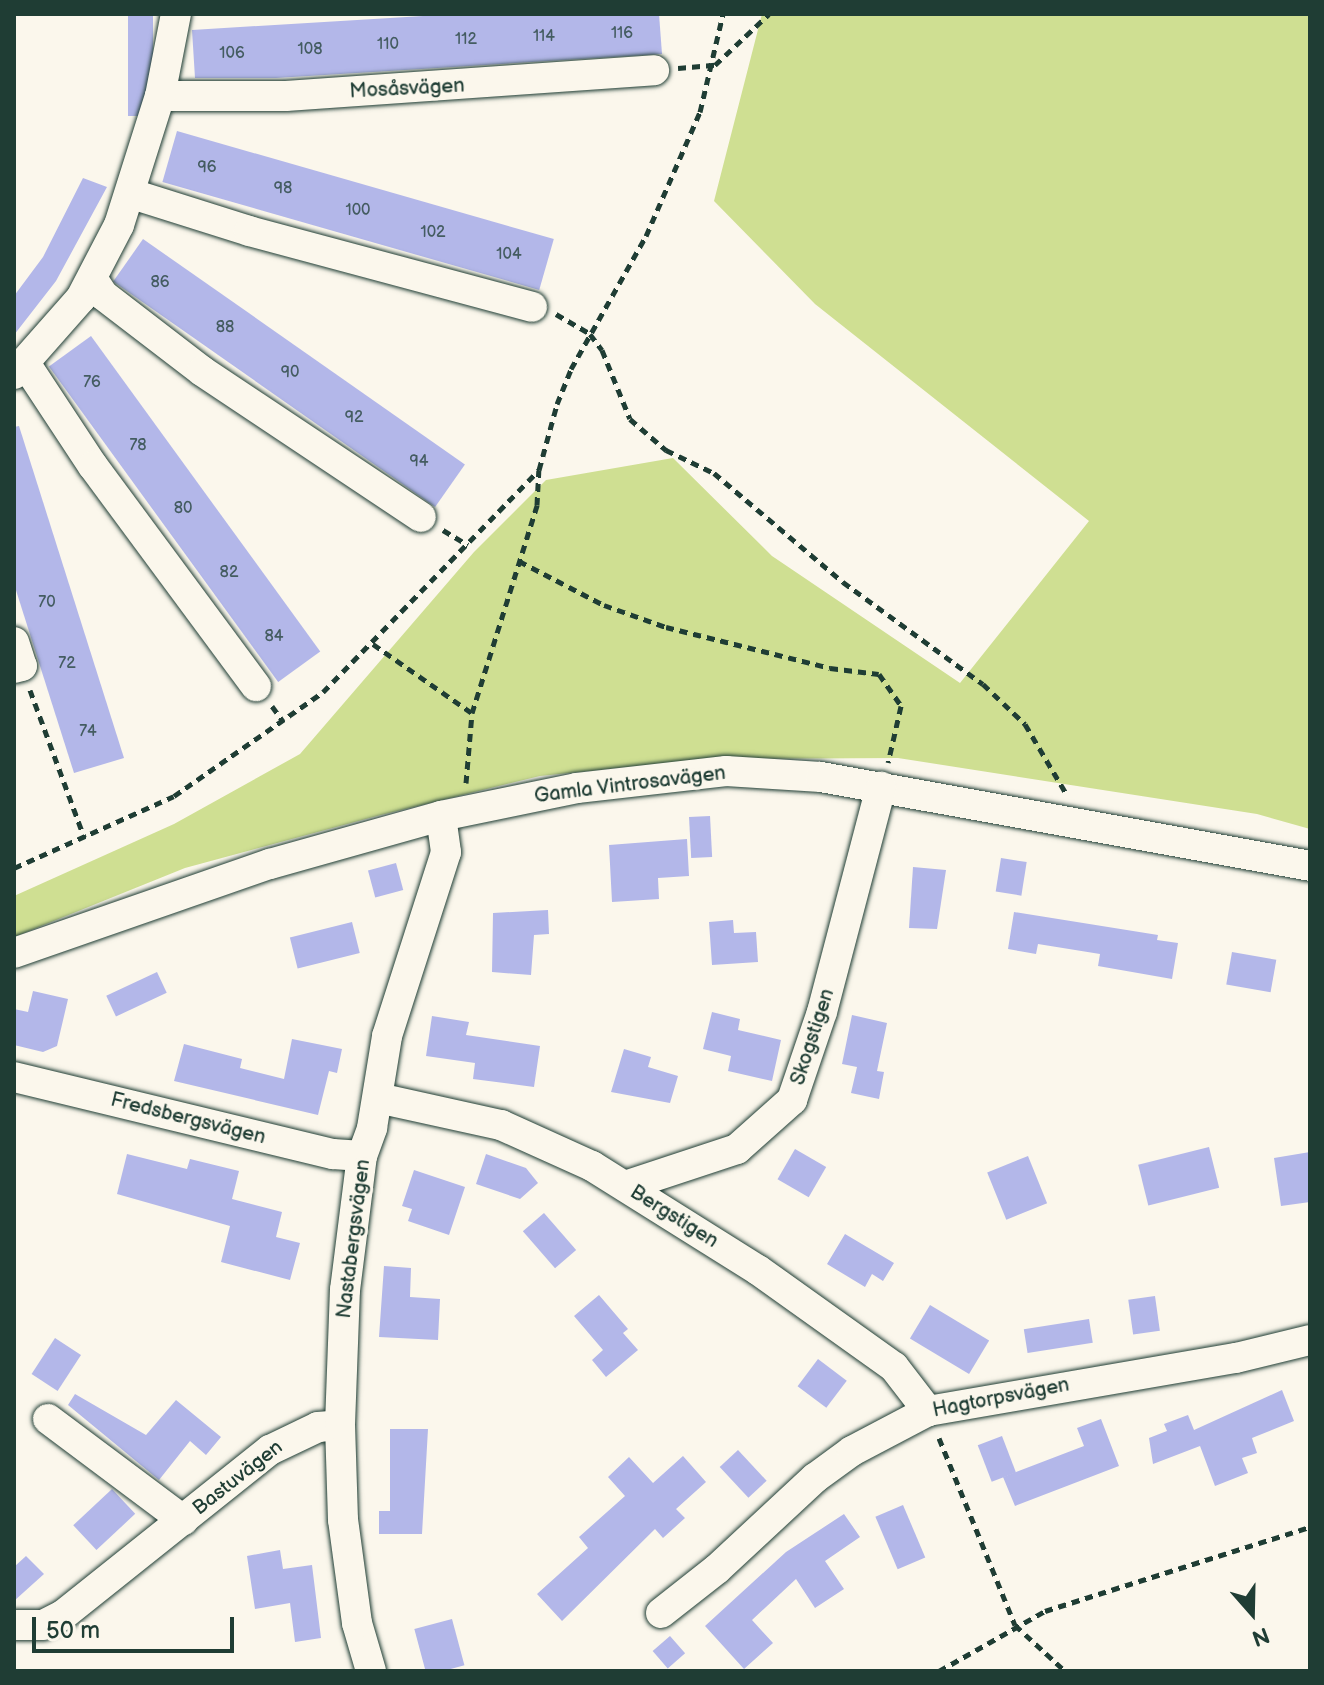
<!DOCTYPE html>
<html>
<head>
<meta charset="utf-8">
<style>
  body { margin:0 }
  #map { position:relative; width:1324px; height:1685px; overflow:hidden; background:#fbf7ec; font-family:"Balsamiq Sans",sans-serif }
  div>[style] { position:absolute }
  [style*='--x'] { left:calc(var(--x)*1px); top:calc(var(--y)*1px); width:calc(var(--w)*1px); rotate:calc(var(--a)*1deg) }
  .green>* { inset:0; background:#cfdf92 }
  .building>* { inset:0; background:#b3b7e9; transform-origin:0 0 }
  .path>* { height:5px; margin-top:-2.5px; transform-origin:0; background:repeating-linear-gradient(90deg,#1f3d34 0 8px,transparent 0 14px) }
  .roads { filter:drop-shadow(0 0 2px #1f3d34) drop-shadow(0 0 2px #1f3d34) }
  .minor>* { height:30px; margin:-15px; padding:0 15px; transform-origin:15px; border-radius:15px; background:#fbf7ec }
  span { translate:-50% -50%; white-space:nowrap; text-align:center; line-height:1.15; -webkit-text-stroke:6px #fbf7ec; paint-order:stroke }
  .number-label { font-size:16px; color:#445c61 }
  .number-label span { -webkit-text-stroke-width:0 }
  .street-label { font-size:20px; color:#1f3d34 }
  .frame { position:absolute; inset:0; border:16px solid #1f3d34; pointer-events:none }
  .north { position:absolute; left:1212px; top:1573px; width:80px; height:80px; -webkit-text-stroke:6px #fbf7ec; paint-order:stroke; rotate:160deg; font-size:22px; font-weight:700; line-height:32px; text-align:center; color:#1f3d34 }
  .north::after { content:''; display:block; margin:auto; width:28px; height:36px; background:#1f3d34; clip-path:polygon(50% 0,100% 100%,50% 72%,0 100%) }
  .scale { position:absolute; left:32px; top:1617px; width:202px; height:36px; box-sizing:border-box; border:4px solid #1f3d34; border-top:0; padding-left:10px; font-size:24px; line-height:28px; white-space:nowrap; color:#1f3d34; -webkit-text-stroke:6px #fbf7ec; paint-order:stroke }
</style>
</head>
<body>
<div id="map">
  <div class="green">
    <i style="clip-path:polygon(762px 14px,1310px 14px,1310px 829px,1257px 814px,898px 758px,708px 759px,540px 776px,377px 816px,185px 868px,14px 937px,14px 896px,174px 824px,300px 754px,474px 552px,546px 480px,673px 458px,772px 556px,960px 683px,1089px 521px,815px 304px,714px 201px)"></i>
  </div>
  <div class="building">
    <i style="left:128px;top:14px;width:25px;height:102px"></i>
    <i style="clip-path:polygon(456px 14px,659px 14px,662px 54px,276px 78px,195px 78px,192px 30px)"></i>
    <i style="left:177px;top:131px;width:392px;height:53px;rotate:16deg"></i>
    <i style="clip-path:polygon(83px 178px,107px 187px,56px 281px,14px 335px,14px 296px,43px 257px)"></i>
    <i style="left:143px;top:239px;width:393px;height:52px;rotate:35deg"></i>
    <i style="left:91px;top:336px;width:390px;height:52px;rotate:54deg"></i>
    <i style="clip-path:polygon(19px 426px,124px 758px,74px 773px,14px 584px,14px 427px)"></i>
    <i style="left:710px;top:816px;width:41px;height:21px;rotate:87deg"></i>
    <i style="clip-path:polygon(687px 839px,689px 876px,658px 878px,659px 899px,612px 902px,609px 845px)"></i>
    <i style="left:1001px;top:858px;width:26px;height:34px;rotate:9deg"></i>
    <i style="left:396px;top:863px;width:28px;height:29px;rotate:75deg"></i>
    <i style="clip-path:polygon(913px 867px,946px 870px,937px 929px,909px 928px)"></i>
    <i style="clip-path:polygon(548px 910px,549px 934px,534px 935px,531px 975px,492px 972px,493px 913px)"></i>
    <i style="clip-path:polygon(1014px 912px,1158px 935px,1157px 940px,1178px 943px,1172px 979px,1098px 966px,1100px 954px,1038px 944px,1036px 954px,1008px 949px)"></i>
    <i style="clip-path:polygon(733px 920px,734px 933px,756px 932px,758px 962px,712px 965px,709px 922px)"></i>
    <i style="left:352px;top:922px;width:32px;height:64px;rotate:76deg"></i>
    <i style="left:1232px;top:952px;width:45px;height:33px;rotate:10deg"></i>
    <i style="left:157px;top:972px;width:23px;height:56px;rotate:65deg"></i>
    <i style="clip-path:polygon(33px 991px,68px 999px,57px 1046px,43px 1052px,14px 1045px,14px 1009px,28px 1012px)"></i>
    <i style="clip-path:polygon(712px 1012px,740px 1019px,738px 1030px,781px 1040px,772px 1081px,728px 1071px,731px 1056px,703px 1049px)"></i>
    <i style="clip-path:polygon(852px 1015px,887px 1023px,877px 1071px,884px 1072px,879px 1099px,851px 1093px,857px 1067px,842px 1064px)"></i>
    <i style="clip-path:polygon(432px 1016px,469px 1022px,466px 1035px,540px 1046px,534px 1087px,473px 1079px,475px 1063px,426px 1056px)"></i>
    <i style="clip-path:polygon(292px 1039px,342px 1049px,337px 1073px,329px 1071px,318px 1115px,174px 1081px,184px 1044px,242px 1059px,240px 1068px,284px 1079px)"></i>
    <i style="clip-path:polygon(624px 1049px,651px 1057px,648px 1067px,678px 1076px,670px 1103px,611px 1092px)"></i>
    <i style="left:1209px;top:1147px;width:42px;height:73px;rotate:76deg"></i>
    <i style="left:795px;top:1149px;width:36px;height:35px;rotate:30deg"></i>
    <i style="clip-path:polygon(1310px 1152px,1310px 1202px,1281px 1206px,1274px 1158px)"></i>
    <i style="clip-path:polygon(127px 1154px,187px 1169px,190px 1159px,239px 1171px,232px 1199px,282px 1212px,276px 1237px,300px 1243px,290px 1280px,221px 1262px,230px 1226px,117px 1194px)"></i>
    <i style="clip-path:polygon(486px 1154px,526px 1168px,538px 1183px,520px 1199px,476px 1184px)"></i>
    <i style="left:1028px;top:1156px;width:51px;height:44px;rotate:68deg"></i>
    <i style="clip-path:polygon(414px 1170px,465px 1187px,449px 1235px,408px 1221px,412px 1209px,402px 1206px)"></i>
    <i style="left:544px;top:1213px;width:49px;height:28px;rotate:49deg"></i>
    <i style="clip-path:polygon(845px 1234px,894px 1263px,883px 1281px,872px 1274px,865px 1287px,827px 1264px)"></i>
    <i style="clip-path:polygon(384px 1266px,411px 1268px,410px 1297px,440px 1299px,438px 1340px,379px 1337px)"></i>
    <i style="clip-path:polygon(599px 1295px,628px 1329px,623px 1333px,638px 1350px,606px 1377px,592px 1360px,603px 1350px,574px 1316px)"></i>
    <i style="left:1155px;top:1296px;width:35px;height:27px;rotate:82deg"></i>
    <i style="left:930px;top:1305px;width:69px;height:39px;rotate:31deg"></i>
    <i style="left:1089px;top:1319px;width:24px;height:66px;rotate:81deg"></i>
    <i style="left:55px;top:1338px;width:31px;height:43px;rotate:33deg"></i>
    <i style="left:818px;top:1359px;width:36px;height:34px;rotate:37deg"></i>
    <i style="clip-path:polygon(1282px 1390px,1294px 1421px,1252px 1438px,1257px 1453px,1242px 1458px,1248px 1473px,1215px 1486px,1200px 1446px,1153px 1464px,1149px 1438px,1167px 1431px,1164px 1424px,1188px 1415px,1194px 1430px)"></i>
    <i style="clip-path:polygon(75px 1394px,146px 1435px,176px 1400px,221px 1437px,206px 1455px,190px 1441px,159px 1480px,68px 1405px)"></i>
    <i style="clip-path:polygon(1101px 1419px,1119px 1466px,1015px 1506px,1003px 1477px,1084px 1446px,1077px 1428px)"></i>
    <i style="clip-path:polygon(390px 1429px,428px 1429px,422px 1534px,379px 1534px,379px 1511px,390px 1511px)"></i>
    <i style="left:1002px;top:1436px;width:39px;height:26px;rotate:69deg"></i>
    <i style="left:738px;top:1450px;width:42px;height:25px;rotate:47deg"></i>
    <i style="clip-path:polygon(683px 1456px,706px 1482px,676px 1509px,685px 1518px,663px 1538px,655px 1529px,562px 1621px,537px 1594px,588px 1548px,579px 1537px,625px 1496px,608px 1477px,629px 1457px,653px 1483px)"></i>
    <i style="left:112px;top:1489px;width:34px;height:53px;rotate:47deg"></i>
    <i style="left:903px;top:1505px;width:57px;height:30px;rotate:67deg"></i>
    <i style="clip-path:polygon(844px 1514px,860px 1537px,825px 1561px,844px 1589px,815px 1608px,796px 1579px,752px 1620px,773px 1643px,744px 1669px,705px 1626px,786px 1552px)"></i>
    <i style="clip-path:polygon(280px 1550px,283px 1569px,312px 1565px,321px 1638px,295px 1642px,290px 1603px,255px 1609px,247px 1556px)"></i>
    <i style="clip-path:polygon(26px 1556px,44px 1574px,14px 1601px,14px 1567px)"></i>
    <i style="left:452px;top:1619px;width:48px;height:39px;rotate:75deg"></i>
    <i style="left:670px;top:1636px;width:23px;height:23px;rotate:49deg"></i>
  </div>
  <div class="path">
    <i style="--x:678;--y:68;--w:37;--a:-5"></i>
    <i style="--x:715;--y:65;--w:74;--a:-43.4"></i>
    <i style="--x:556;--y:314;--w:39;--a:30"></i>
    <i style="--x:590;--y:334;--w:20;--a:53"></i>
    <i style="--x:602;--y:350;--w:74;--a:67.9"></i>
    <i style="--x:630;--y:419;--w:48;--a:40.7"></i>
    <i style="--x:666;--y:450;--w:53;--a:25.6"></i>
    <i style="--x:714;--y:473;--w:169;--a:40.2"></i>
    <i style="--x:843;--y:582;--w:173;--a:36.1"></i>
    <i style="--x:983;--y:684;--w:58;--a:43.6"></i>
    <i style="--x:1025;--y:724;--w:82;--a:59.4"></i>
    <i style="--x:443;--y:530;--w:29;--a:31"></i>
    <i style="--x:519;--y:561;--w:96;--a:27.4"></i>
    <i style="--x:604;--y:605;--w:66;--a:19.5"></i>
    <i style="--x:666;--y:627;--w:169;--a:14"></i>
    <i style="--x:830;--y:668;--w:49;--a:7"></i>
    <i style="--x:879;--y:674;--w:39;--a:55"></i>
    <i style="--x:901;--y:706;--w:58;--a:102.8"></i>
    <i style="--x:373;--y:644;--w:121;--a:34.9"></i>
    <i style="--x:30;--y:690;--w:157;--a:69.8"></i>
    <i style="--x:272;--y:706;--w:19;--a:54"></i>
    <i style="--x:466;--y:783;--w:70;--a:-85.1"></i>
    <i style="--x:472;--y:713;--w:218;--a:-72.6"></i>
    <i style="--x:537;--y:505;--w:35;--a:-87"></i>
    <i style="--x:539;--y:470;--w:68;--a:-74.7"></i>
    <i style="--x:557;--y:404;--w:38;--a:-68"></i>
    <i style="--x:571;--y:369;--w:153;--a:-60.6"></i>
    <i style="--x:646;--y:236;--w:135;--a:-66.5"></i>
    <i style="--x:700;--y:112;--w:101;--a:-76.8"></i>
    <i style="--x:14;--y:868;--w:175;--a:-24.2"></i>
    <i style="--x:174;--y:796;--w:182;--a:-34.9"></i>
    <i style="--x:323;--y:692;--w:310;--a:-45.8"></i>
    <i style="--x:939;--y:1438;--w:202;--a:67.9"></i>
    <i style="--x:1015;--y:1625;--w:68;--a:42.6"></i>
    <i style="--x:939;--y:1671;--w:122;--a:-29.5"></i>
    <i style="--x:1045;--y:1611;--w:278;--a:-17.6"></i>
  </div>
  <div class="roads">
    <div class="minor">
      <i style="--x:160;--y:96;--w:126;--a:0"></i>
      <i style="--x:286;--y:96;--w:369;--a:-4"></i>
      <i style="--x:132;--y:194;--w:123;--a:17.5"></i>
      <i style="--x:249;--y:231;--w:293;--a:15"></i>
      <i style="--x:92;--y:278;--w:20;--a:57"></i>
      <i style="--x:103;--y:295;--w:125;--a:37.5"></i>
      <i style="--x:202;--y:371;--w:263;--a:33.7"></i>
      <i style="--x:25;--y:363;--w:123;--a:56.6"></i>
      <i style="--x:93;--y:466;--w:274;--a:53.5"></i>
      <i style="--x:14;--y:374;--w:101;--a:-48.6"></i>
      <i style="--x:81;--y:298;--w:82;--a:-62.5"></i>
      <i style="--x:119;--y:225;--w:135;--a:-72.4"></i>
      <i style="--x:160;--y:96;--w:84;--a:-79"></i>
      <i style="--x:14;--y:642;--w:25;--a:72"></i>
      <i style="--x:22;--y:666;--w:8;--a:166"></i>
      <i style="--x:14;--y:953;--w:271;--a:-19.2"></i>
      <i style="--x:270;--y:864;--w:178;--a:-15.7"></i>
      <i style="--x:441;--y:816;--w:139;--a:-11.6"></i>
      <i style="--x:577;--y:788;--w:150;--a:-6.5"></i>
      <i style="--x:726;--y:771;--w:95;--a:3.6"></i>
      <i style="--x:821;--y:777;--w:497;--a:10.3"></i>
      <i style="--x:14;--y:1077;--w:328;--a:13.6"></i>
      <i style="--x:333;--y:1154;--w:29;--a:4"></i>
      <i style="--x:378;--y:1098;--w:126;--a:12.4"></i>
      <i style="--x:501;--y:1125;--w:100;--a:24.3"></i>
      <i style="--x:592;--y:1166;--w:196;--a:32.1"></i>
      <i style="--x:758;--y:1270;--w:167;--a:35.5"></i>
      <i style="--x:894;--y:1367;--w:56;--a:52.3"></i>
      <i style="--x:625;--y:1186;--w:118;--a:-18.3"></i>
      <i style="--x:737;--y:1149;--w:74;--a:-41.7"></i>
      <i style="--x:792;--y:1100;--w:93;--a:-71.2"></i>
      <i style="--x:822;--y:1012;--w:233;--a:-75.3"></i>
      <i style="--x:48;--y:1419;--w:169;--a:36.8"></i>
      <i style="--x:661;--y:1613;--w:71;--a:-38.2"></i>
      <i style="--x:717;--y:1569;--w:134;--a:-42.9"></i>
      <i style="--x:815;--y:1478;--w:46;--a:-36.1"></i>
      <i style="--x:852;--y:1451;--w:86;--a:-27.8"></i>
      <i style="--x:928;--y:1411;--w:313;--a:-9.8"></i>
      <i style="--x:1236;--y:1358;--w:76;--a:-13.7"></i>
      <i style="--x:14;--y:1625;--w:29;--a:0"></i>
      <i style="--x:43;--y:1625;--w:22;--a:-27"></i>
      <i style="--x:63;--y:1615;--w:265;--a:-38.6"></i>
      <i style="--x:270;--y:1450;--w:53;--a:-25.6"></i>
      <i style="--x:318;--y:1427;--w:22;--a:-5"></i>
      <i style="--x:371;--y:1671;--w:50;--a:-106.3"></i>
      <i style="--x:357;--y:1623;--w:104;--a:-97.7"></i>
      <i style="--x:343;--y:1520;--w:95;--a:-91.8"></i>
      <i style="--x:340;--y:1425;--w:135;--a:-87.9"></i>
      <i style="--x:345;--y:1290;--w:135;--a:-82.8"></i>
      <i style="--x:362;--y:1156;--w:30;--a:-70"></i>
      <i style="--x:372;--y:1128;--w:93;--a:-80.7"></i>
      <i style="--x:387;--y:1036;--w:193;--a:-72.2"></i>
      <i style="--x:446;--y:852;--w:36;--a:-98"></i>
    </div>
  </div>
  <div class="number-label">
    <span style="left:622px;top:34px">116</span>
    <span style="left:544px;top:37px">114</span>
    <span style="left:466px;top:40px">112</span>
    <span style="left:388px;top:45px">110</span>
    <span style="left:310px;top:50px">108</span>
    <span style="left:232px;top:54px">106</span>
    <span style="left:207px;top:168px">96</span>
    <span style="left:283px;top:189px">98</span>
    <span style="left:358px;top:211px">100</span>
    <span style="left:433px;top:233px">102</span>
    <span style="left:509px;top:255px">104</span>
    <span style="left:160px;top:283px">86</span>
    <span style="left:225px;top:328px">88</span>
    <span style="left:290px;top:373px">90</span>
    <span style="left:92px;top:383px">76</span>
    <span style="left:354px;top:418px">92</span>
    <span style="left:138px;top:446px">78</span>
    <span style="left:419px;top:462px">94</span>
    <span style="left:183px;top:509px">80</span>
    <span style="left:229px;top:573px">82</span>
    <span style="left:47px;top:603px">70</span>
    <span style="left:274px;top:637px">84</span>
    <span style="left:67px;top:664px">72</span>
    <span style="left:88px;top:732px">74</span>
  </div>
  <div class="street-label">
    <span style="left:407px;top:89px;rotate:-3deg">Mosåsvägen</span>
    <span style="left:630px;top:785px;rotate:-7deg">Gamla Vintrosavägen</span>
    <span style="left:813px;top:1037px;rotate:-72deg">Skogstigen</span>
    <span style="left:188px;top:1119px;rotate:14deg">Fredsbergsvägen</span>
    <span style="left:674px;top:1217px;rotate:32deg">Bergstigen</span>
    <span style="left:354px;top:1239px;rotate:-83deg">Nastabergsvägen</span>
    <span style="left:1001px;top:1398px;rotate:-11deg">Hagtorpsvägen</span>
    <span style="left:238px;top:1478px;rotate:-38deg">Bastuvägen</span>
  </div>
  <div class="frame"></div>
  <div class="north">N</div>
  <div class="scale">50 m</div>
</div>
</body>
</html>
